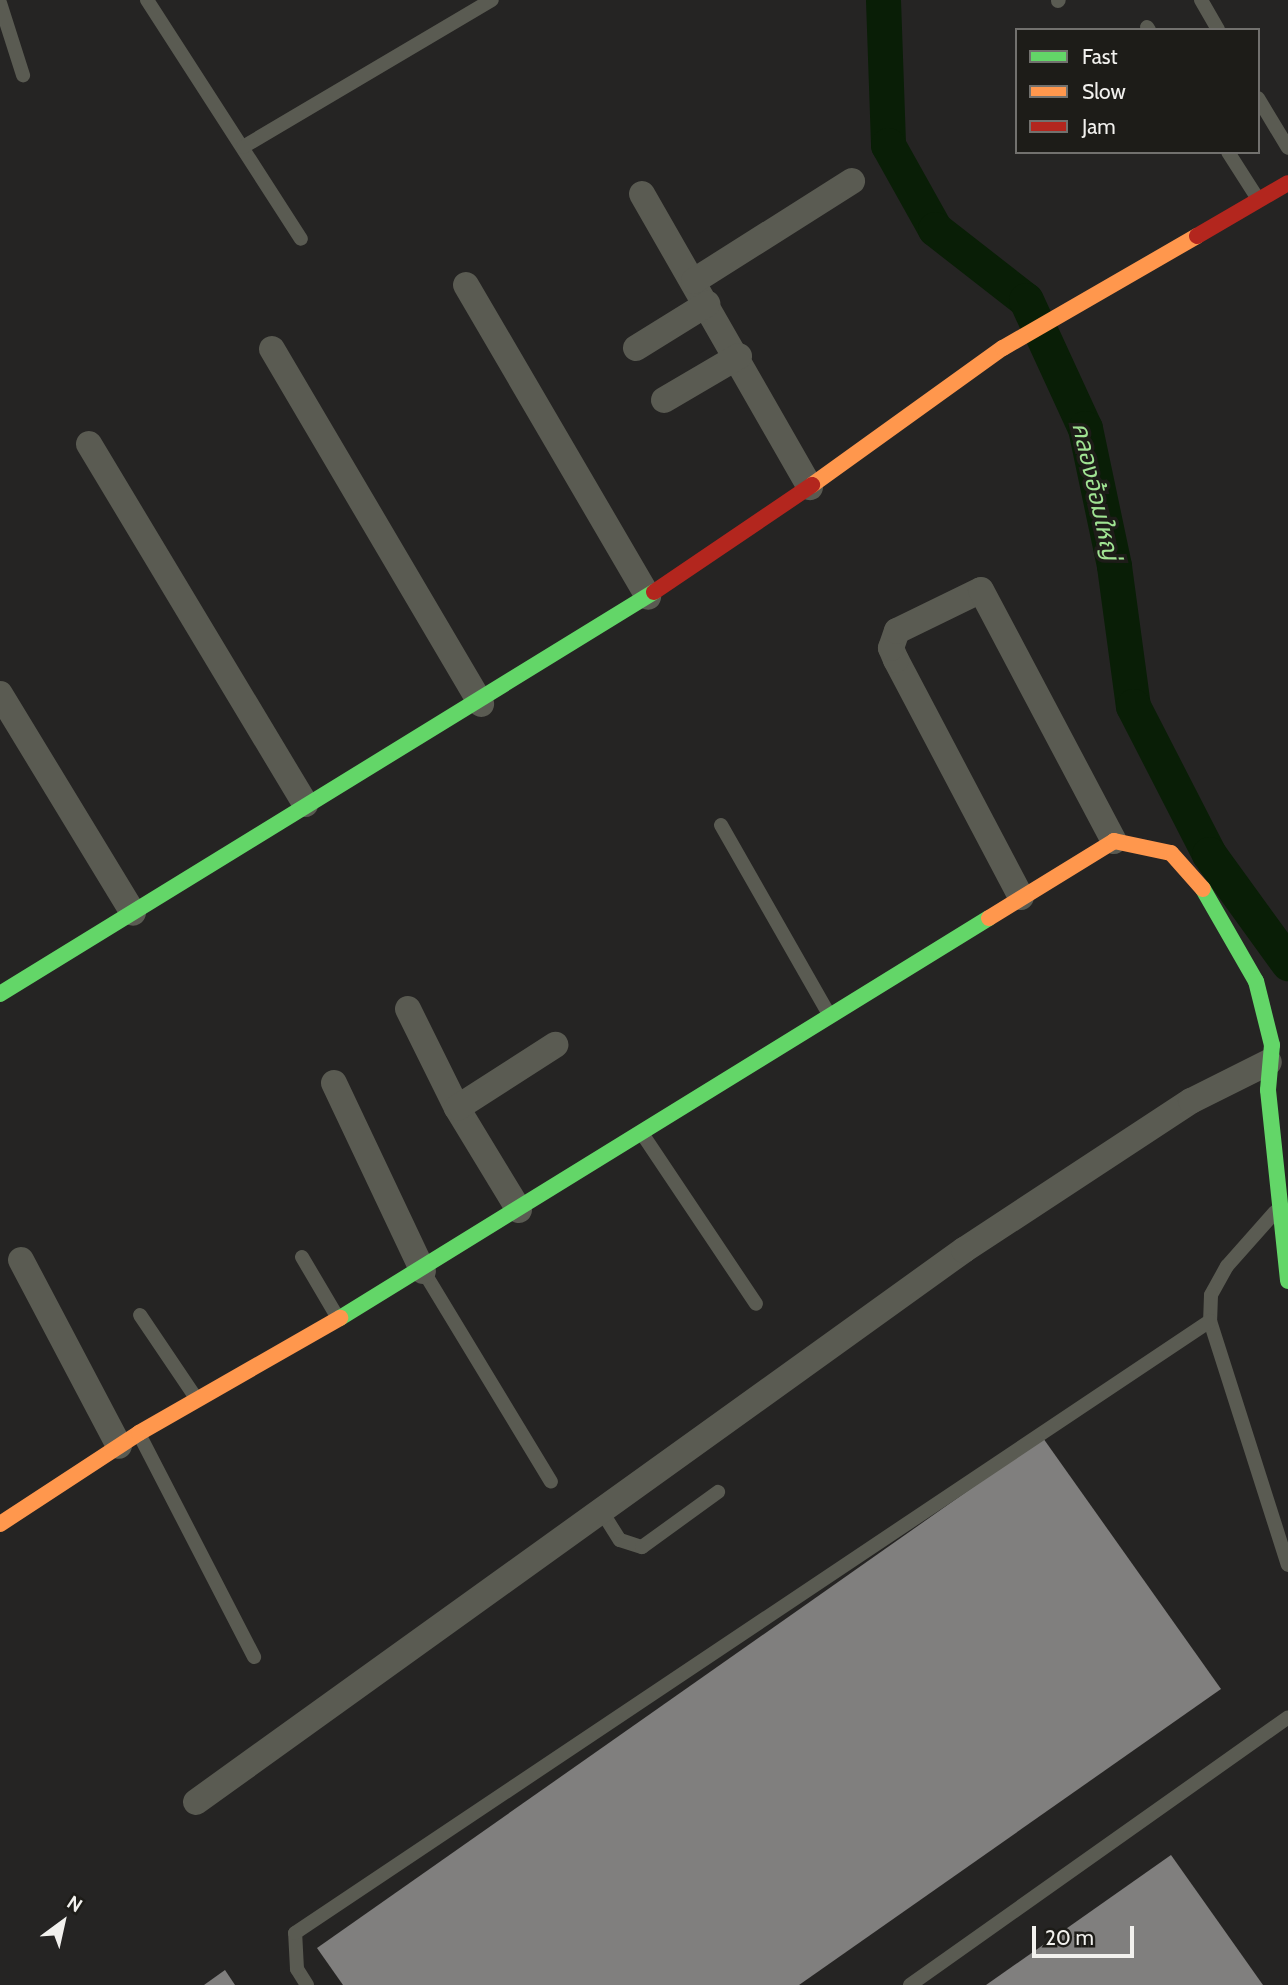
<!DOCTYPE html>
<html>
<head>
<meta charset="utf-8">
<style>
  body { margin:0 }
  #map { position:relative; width:1288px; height:1985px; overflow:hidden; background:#252423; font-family:Cabin,"Noto Sans Thai",sans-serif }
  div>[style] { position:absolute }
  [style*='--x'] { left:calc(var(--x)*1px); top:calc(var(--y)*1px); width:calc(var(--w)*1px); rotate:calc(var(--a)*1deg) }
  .canal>* { height:35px; margin:-17.5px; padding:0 17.5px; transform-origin:17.5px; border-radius:17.5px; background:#091e06 }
  .building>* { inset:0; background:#807f7e }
  .lane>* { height:14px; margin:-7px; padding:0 7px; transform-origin:7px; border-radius:7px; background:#5a5b52 }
  .street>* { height:26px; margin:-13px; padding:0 13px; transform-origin:13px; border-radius:13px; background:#5a5b52 }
  .fast>* { height:16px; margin:-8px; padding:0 8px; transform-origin:8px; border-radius:8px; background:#63d668 }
  .slow>* { height:16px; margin:-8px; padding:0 8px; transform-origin:8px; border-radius:8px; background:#ff974d }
  .jam>* { height:16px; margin:-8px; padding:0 8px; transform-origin:8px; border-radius:8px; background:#b3261e }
  span { translate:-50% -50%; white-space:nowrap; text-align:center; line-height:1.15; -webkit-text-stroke:7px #1d1c18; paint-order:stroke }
  .water-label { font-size:24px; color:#a0e393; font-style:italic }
  .legend { position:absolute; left:1015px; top:28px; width:245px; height:126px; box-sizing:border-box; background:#1d1c18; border:2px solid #72716e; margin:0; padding:9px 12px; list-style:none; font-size:21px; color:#f2f1ee }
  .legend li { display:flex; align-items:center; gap:14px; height:35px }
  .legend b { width:35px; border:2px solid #72716e }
  .north { position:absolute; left:28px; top:1887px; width:70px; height:70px; -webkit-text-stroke:5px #1d1c18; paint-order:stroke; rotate:33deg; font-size:19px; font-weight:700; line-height:28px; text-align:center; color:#f2f1ee }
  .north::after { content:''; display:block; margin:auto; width:24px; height:32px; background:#f2f1ee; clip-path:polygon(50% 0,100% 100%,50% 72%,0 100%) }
  .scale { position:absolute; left:1032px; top:1926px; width:102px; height:32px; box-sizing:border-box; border:4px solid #f2f1ee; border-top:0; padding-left:9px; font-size:21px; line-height:24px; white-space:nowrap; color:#f2f1ee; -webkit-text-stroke:5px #1d1c18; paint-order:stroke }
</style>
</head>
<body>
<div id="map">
  <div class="canal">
    <i style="--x:883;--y:0;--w:145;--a:88"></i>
    <i style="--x:888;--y:145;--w:96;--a:60.8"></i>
    <i style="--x:935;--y:229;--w:115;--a:38"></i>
    <i style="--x:1026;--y:300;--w:141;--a:65.3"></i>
    <i style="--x:1085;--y:428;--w:141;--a:78.1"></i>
    <i style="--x:1114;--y:566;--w:141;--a:82.3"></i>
    <i style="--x:1133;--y:706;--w:166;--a:62.8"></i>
    <i style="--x:1209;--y:854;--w:135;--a:54.1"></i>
  </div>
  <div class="building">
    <i style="clip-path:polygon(1043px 1438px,1221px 1689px,799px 1985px,343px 1985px,317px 1948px)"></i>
    <i style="clip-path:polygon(1171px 1855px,1263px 1985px,986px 1985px)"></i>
    <i style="clip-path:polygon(225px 1970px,235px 1985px,204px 1985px)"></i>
  </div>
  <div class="lane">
    <i style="--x:147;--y:0;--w:284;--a:57.2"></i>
    <i style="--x:1201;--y:0;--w:34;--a:60"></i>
    <i style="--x:1058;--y:1;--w:1;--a:-45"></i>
    <i style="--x:0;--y:3;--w:76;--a:72.3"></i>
    <i style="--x:1147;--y:27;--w:4;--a:56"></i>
    <i style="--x:1258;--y:98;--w:58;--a:59"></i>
    <i style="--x:243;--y:147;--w:289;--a:-30.6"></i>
    <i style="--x:1228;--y:152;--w:56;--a:57.4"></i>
    <i style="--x:721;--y:825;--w:218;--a:60.3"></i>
    <i style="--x:643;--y:1135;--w:203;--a:56.2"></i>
    <i style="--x:1275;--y:1212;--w:72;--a:131.6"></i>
    <i style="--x:1227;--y:1266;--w:33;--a:119"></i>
    <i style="--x:1211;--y:1295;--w:26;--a:92"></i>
    <i style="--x:1210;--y:1321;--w:256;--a:72.3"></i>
    <i style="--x:302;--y:1257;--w:71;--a:59.5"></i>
    <i style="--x:424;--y:1272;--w:245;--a:58.8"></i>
    <i style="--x:140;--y:1315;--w:100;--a:56"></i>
    <i style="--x:139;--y:1434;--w:251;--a:62.7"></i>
    <i style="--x:599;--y:1507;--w:39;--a:58"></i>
    <i style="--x:620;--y:1540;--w:23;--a:18"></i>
    <i style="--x:642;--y:1547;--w:94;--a:-35.9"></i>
    <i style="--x:307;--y:1985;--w:19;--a:-122"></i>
    <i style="--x:297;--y:1969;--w:36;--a:-93"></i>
    <i style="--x:295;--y:1933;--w:1101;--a:-33.78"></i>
    <i style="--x:910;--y:1985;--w:463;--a:-35.3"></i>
  </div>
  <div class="street">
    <i style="--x:642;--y:194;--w:338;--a:60.2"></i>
    <i style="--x:694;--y:281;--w:187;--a:-32.3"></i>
    <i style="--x:466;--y:285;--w:361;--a:59.7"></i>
    <i style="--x:636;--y:348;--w:84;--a:-31.8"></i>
    <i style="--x:272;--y:349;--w:412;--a:59.5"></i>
    <i style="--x:664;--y:400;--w:87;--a:-30.4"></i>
    <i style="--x:89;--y:444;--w:420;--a:59"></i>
    <i style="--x:0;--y:694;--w:256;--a:58.7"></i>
    <i style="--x:1021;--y:897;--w:268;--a:-117.8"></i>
    <i style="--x:896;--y:660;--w:13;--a:-113"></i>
    <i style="--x:891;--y:648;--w:18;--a:-71"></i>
    <i style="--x:897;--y:631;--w:93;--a:-26"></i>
    <i style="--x:981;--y:590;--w:284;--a:62.1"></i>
    <i style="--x:408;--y:1009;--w:110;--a:63.7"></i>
    <i style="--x:334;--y:1083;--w:208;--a:64.7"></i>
    <i style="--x:519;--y:1210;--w:119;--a:-121.3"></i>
    <i style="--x:457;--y:1108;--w:117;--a:-32.7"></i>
    <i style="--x:21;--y:1260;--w:210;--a:62.2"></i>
    <i style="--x:196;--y:1802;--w:946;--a:-35.71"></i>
    <i style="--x:964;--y:1250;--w:272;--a:-33.3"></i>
    <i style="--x:1191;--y:1101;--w:87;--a:-26.6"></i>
  </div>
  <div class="fast">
    <i style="--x:1203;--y:889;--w:106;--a:60.1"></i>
    <i style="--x:1256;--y:981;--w:66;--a:76"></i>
    <i style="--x:1272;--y:1045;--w:45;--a:95.1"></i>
    <i style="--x:1268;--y:1090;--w:192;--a:84"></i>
    <i style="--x:0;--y:994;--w:768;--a:-31.58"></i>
    <i style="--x:340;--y:1318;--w:762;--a:-31.65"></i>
  </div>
  <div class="slow">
    <i style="--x:812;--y:485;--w:235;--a:-35.7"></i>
    <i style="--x:1003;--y:348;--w:224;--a:-30"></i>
    <i style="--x:989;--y:918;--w:147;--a:-31.6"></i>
    <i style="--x:1114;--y:841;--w:58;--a:11.9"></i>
    <i style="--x:1171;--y:853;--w:48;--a:48.4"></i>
    <i style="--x:0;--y:1524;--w:166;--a:-33.2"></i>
    <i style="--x:139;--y:1433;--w:232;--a:-29.8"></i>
  </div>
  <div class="jam">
    <i style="--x:1197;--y:236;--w:105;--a:-30.2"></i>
    <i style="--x:654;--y:592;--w:191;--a:-34.1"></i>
  </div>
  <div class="water-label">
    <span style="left:1096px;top:491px;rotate:77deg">คลองอ้อมใหญ่</span>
  </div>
  <ul class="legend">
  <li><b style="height:9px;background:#63d668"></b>Fast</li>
  <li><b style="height:9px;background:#ff974d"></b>Slow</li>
  <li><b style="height:9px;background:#b3261e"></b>Jam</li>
  </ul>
  <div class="north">N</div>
  <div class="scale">20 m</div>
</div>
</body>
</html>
